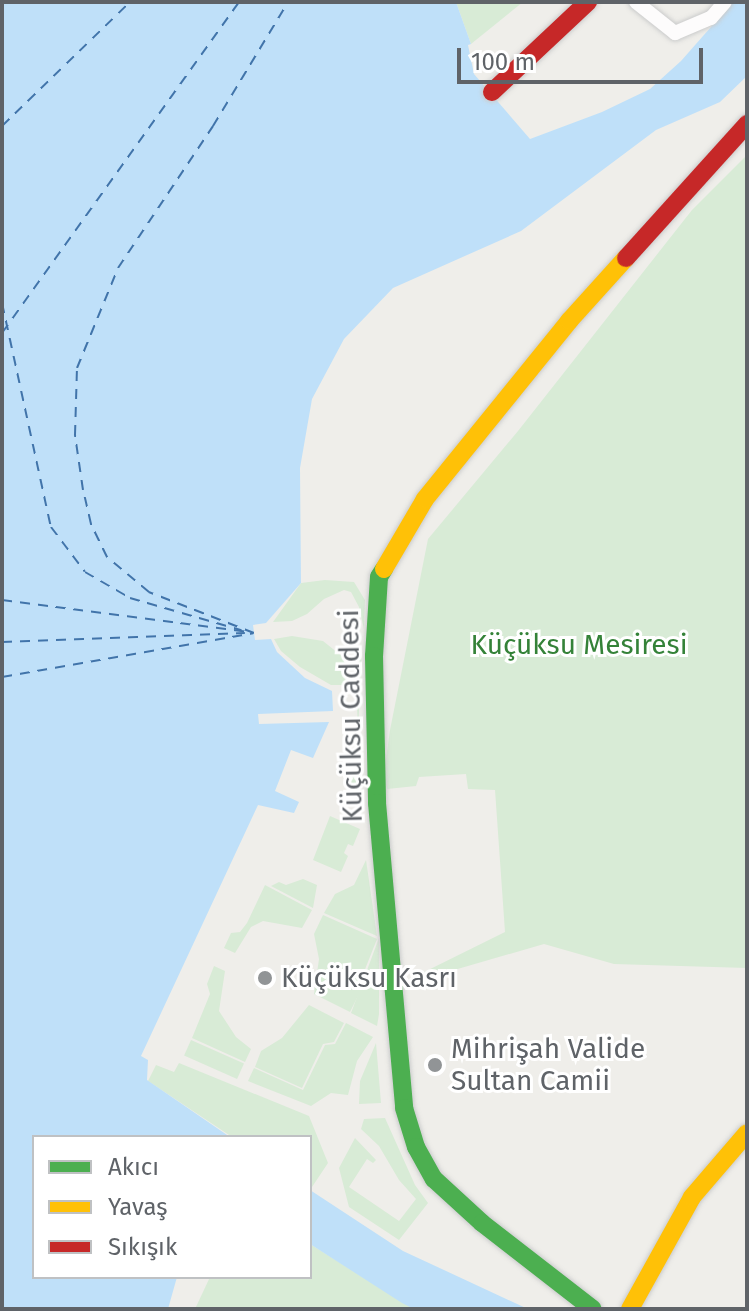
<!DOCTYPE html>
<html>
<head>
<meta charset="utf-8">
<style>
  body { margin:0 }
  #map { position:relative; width:749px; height:1311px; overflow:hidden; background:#efeeea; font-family:"Fira Sans",sans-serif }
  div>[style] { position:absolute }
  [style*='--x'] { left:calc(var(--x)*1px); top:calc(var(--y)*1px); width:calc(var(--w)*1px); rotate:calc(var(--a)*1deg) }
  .green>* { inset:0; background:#d8ebd6; transform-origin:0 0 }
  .water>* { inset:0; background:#bfe0f9 }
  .ferry>* { height:2px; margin-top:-1px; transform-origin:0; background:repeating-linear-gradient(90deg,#4174aa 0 10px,transparent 0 18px) }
  .roads { filter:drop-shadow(0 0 2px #cbcccc) drop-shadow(0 0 2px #cbcccc) }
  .street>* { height:14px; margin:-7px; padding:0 7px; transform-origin:7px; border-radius:7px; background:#fdfcfc }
  .fast>* { height:18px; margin:-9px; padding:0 9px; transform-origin:9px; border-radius:9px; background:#4caf50 }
  .slow>* { height:18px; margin:-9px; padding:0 9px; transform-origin:9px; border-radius:9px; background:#ffc107 }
  .jam>* { height:18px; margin:-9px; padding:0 9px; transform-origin:9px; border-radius:9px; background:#c62828 }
  .dots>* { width:22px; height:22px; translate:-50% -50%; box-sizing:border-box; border:4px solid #fff; border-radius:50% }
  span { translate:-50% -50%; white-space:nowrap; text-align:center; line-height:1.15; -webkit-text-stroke:6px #fff; paint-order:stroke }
  .park-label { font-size:28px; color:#348238 }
  .street-label { font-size:28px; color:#5f6368 }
  .poi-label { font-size:28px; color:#5f6368 }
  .left { translate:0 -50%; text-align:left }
  .frame { position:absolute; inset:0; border:4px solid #5f6368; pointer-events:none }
  .legend { position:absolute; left:32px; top:1135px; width:280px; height:144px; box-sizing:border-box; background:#fff; border:2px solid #bfc1c3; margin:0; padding:10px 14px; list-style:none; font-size:24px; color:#5f6368 }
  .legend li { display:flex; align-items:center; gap:16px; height:40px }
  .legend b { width:40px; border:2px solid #bfc1c3 }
  .scale { position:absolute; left:457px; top:48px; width:246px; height:36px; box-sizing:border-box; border:4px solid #5f6368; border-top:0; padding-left:10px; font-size:24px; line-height:28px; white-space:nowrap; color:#5f6368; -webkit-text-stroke:6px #fff; paint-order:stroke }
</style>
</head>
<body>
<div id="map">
  <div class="green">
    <i style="clip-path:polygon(456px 2px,523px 2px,471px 44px)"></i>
    <i style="clip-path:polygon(747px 155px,747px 968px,614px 964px,544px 944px,406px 984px,406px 981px,505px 932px,495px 790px,468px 789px,466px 774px,419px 777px,416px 786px,387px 789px,384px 774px,390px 730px,428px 539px,518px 431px,692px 210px)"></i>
    <i style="clip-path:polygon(325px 580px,354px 582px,365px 600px,364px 629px,359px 607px,351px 592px,344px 590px,324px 599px,307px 614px,292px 621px,273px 622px,301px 583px)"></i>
    <i style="clip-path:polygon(292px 636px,323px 641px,343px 657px,361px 655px,357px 764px,362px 795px,357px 795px,348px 776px,358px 737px,356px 667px,360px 666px,359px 658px,344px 658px,346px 685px,331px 685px,300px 667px,281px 651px,274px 639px)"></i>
    <i style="clip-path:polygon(330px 816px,360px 829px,353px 846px,348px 844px,344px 853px,348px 856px,341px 872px,313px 860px)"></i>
    <i style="clip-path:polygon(366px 860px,377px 936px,324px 913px,335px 894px,354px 885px)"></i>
    <i style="clip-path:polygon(303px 879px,317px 885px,313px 908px,271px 886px,279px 882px,286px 885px)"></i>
    <i style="clip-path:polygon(265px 885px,312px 910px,302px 928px,263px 921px,251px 927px,235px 953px,224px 948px,231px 933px,240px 932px,247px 923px)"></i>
    <i style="clip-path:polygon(323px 915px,377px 939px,360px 982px,361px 990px,350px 1012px,314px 994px,319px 959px,314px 934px)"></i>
    <i style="clip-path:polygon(379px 938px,379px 1014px,377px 1026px,351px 1013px)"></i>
    <i style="clip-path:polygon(214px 966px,225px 971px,219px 1011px,236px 1037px,251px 1049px,245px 1062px,192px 1038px,210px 994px,207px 984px)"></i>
    <i style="clip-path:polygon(309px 1005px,344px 1023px,334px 1042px,323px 1044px,302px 1088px,255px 1067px,261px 1051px,282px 1038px)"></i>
    <i style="clip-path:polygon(346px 1023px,373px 1037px,357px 1061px,348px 1095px,331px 1093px,311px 1106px,248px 1081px,254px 1068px,303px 1090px,325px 1045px,335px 1044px)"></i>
    <i style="left:191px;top:1040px;width:58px;height:17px;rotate:24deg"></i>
    <i style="clip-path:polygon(376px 1043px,381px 1103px,359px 1104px,360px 1081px)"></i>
    <i style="clip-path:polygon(179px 1063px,309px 1116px,328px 1163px,310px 1190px,310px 1137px,232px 1137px,148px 1081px,156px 1065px,174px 1072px)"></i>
    <i style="clip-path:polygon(385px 1118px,415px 1185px,428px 1203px,399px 1240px,349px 1207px,339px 1168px,355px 1138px,376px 1160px,373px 1163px,367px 1159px,349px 1187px,399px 1221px,416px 1199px,399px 1180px,379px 1146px,361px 1129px,364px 1119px)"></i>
    <i style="clip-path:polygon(310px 1244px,414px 1309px,195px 1309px,210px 1277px,310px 1277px)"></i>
  </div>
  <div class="water">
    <i style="clip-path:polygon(2px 2px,456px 2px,471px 44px,468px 45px,474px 74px,530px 139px,602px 112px,650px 89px,681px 61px,733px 2px,747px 2px,747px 76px,720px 102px,656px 130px,521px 231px,393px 288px,344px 339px,312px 399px,300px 468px,301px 583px,266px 623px,253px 625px,255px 640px,271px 639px,277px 652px,305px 678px,332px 691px,333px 711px,258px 714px,259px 724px,329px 722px,313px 758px,291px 750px,275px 791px,299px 802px,294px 813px,258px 805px,141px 1056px,148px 1060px,147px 1080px,230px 1137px,34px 1137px,34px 1277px,177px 1277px,168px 1309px,2px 1309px)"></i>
    <i style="clip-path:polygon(310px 1190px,403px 1251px,528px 1309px,414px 1309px,402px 1303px,310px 1244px)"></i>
  </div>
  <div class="ferry">
    <i style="--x:2;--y:126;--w:178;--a:-44.1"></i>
    <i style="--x:2;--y:303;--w:229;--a:77.7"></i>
    <i style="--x:51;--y:527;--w:56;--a:52.9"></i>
    <i style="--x:85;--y:572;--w:52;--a:30"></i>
    <i style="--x:130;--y:598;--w:116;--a:16.1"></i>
    <i style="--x:2;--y:333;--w:407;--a:-54.4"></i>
    <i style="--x:2;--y:600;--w:249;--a:7.4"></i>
    <i style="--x:254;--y:633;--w:113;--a:-158.7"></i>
    <i style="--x:149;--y:592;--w:55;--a:-140.2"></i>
    <i style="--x:107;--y:557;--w:37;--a:-116"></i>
    <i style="--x:91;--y:524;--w:35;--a:-103"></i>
    <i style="--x:83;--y:490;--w:56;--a:-98.3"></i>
    <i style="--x:75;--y:435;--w:67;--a:-88.3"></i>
    <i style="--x:77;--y:368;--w:108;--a:-67.7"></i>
    <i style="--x:118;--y:268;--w:171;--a:-56.2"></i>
    <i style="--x:213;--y:126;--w:145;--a:-58.8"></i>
    <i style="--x:2;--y:642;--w:243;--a:-2.1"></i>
    <i style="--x:2;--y:677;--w:255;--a:-9.9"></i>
  </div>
  <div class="roads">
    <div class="street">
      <i style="--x:636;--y:2;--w:50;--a:38.5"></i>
      <i style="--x:675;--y:33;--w:39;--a:-23"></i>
      <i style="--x:711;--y:18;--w:21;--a:-49"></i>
    </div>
    <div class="fast">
      <i style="--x:384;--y:569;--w:9;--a:122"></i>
      <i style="--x:379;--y:577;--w:79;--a:93.6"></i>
      <i style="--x:374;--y:656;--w:147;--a:88.8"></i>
      <i style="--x:377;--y:803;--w:306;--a:84.9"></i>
      <i style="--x:404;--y:1108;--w:41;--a:72.9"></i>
      <i style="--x:416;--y:1147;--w:37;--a:61"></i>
      <i style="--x:434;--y:1179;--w:65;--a:42.5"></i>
      <i style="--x:482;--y:1223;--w:140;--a:37.8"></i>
    </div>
    <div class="slow">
      <i style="--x:384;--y:569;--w:81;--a:-59.6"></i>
      <i style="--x:425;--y:499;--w:229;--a:-51"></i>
      <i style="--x:569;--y:321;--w:85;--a:-47.9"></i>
      <i style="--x:630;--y:1309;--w:128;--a:-61"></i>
      <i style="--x:692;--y:1197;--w:84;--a:-49.3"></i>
    </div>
    <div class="jam">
      <i style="--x:492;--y:92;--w:132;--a:-43.2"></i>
      <i style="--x:626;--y:258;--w:181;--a:-47.9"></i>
    </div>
  </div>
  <div class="dots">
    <i style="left:265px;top:978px;background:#919496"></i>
    <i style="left:435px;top:1065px;background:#919496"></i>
  </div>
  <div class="park-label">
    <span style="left:579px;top:645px">Küçüksu Mesiresi</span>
  </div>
  <div class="street-label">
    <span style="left:351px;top:716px;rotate:-91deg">Küçüksu Caddesi</span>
  </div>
  <div class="poi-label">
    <span class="left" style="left:281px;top:978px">Küçüksu Kasrı</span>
    <span class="left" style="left:451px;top:1065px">Mihrişah Valide<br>Sultan Camii</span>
  </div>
  <div class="frame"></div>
  <ul class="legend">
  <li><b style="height:10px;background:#4caf50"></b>Akıcı</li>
  <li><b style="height:10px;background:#ffc107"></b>Yavaş</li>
  <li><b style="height:10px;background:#c62828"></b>Sıkışık</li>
  </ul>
  <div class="scale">100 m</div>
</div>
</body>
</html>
